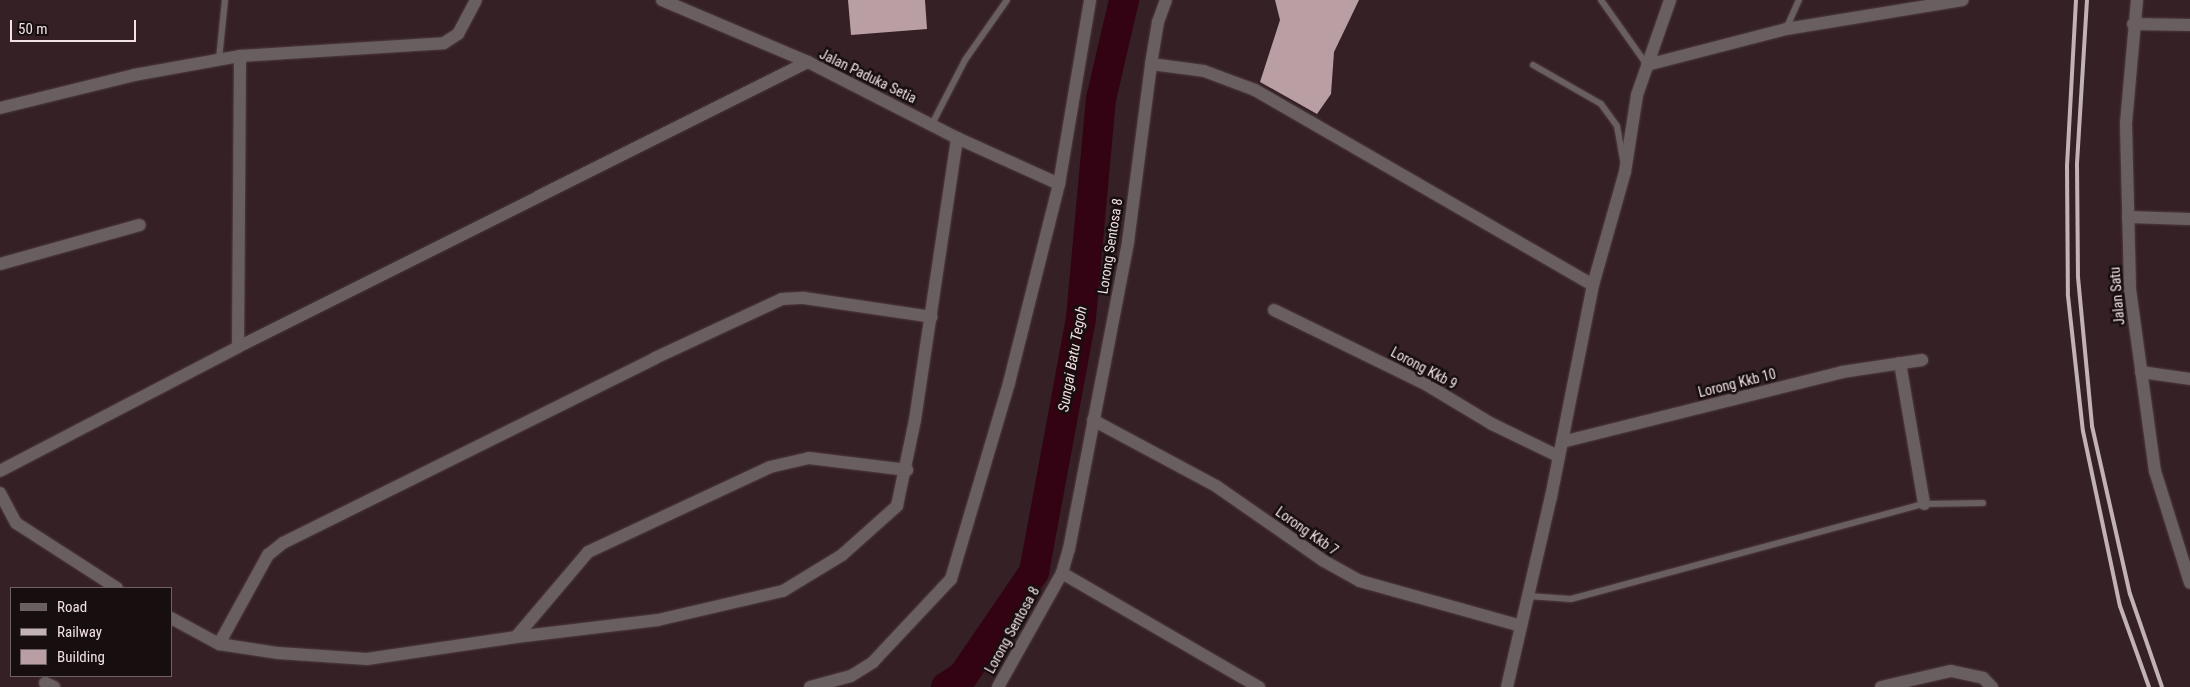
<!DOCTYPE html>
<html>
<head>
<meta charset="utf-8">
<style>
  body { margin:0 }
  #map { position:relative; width:2190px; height:687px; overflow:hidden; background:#352125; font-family:"Roboto Condensed",sans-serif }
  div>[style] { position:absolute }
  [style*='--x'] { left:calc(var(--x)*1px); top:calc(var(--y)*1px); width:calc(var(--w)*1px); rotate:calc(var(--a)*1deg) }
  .river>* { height:30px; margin:-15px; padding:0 15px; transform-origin:15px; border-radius:15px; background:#330313 }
  .building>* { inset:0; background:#b99fa4 }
  .roads { filter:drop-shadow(0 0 1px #4f3c40) drop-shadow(0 0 1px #4f3c40) }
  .service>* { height:6px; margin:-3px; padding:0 3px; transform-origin:3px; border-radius:3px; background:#695e60 }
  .minor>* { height:12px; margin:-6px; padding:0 6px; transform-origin:6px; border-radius:6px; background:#695e60 }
  .rail>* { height:4px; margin:-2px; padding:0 2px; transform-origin:2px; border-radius:2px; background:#c2b2b5 }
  span { translate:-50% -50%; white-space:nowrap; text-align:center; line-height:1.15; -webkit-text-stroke:5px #170e0f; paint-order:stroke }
  .street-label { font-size:14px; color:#f0e1e4 }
  .water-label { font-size:15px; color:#f1dbdf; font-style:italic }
  .legend { position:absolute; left:10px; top:587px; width:162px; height:90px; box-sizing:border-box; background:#170e0f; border:1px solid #6e6264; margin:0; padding:6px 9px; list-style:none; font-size:15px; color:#f0e1e4 }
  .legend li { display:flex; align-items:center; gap:10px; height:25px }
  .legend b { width:25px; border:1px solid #6e6264 }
  .scale { position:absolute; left:10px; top:20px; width:126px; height:22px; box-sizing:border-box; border:2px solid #f0e1e4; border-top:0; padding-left:6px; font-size:15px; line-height:18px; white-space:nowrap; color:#f0e1e4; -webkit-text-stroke:4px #170e0f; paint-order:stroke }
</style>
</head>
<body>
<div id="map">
  <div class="river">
    <i style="--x:946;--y:687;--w:20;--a:-33"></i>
    <i style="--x:963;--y:676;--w:126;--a:-55.7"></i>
    <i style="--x:1034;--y:572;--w:258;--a:-79.5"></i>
    <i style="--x:1081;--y:318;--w:220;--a:-84.8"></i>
    <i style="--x:1101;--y:99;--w:102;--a:-76.9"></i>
  </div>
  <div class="building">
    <i style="clip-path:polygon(848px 0,925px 0,927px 29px,851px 35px)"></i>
    <i style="clip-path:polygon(1275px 0,1359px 0,1334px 52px,1331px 94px,1317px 114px,1260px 82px,1280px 20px)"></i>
  </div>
  <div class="roads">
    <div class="service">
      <i style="--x:1601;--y:0;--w:80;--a:54.7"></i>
      <i style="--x:1786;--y:29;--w:32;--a:-66"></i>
      <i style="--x:219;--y:59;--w:59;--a:-84.2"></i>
      <i style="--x:1533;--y:65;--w:78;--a:29.8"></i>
      <i style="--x:1601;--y:104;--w:27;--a:54"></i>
      <i style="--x:1617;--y:126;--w:35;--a:80"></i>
      <i style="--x:932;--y:124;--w:72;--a:-62.7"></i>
      <i style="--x:965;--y:60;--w:73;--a:-55"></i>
      <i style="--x:1528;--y:596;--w:43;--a:4"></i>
      <i style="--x:1571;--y:599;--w:366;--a:-15.1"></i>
      <i style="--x:1924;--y:504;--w:59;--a:-1"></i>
    </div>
    <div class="minor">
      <i style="--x:662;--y:0;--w:159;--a:23"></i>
      <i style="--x:808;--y:62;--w:167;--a:27"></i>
      <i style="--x:957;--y:138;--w:112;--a:24.3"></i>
      <i style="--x:2137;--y:0;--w:124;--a:95.1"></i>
      <i style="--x:2126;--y:124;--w:165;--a:88.6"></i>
      <i style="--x:2130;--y:289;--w:184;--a:82.2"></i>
      <i style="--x:2155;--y:471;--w:117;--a:72.6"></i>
      <i style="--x:2133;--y:24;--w:57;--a:1"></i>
      <i style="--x:1151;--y:64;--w:53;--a:7.5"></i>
      <i style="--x:1204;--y:71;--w:54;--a:20.4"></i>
      <i style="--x:1255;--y:90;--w:390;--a:30"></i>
      <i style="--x:1647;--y:65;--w:144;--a:-14.5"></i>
      <i style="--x:1786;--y:29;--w:179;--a:-9.3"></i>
      <i style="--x:0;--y:108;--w:138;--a:-13.8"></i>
      <i style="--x:134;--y:75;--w:108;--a:-10.2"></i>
      <i style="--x:240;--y:56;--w:204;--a:-3.6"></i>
      <i style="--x:444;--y:43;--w:17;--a:-33"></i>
      <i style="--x:458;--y:34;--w:38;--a:-62"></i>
      <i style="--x:2128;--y:217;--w:62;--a:1.8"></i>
      <i style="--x:0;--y:264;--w:145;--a:-15.6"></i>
      <i style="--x:1274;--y:310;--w:170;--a:26.1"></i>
      <i style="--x:1427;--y:385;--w:76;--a:31"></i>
      <i style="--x:1492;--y:424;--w:73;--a:25.9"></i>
      <i style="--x:238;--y:347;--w:291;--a:-89.6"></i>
      <i style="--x:1900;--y:363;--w:143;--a:80.3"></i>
      <i style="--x:2141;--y:372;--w:49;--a:8.1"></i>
      <i style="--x:1093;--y:420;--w:140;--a:28.2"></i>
      <i style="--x:1216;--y:486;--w:131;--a:34.8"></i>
      <i style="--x:1324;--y:561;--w:41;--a:29.1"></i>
      <i style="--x:1360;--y:581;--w:167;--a:15.6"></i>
      <i style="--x:1562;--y:442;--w:289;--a:-14"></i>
      <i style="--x:1842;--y:372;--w:81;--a:-8.5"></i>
      <i style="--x:0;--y:471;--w:268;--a:-27.5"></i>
      <i style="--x:238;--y:347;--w:637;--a:-26.57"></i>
      <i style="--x:0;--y:493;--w:34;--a:62"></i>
      <i style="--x:16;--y:523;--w:120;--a:32.8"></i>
      <i style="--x:1062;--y:573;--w:228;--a:30.1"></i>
      <i style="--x:171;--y:618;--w:55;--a:28.4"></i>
      <i style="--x:219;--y:644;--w:60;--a:8.7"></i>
      <i style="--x:278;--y:653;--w:89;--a:3.9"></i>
      <i style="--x:367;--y:659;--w:151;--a:-8.4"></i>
      <i style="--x:516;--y:637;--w:143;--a:-6.8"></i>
      <i style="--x:658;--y:620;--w:128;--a:-13.1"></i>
      <i style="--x:783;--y:591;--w:69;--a:-31.4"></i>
      <i style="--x:842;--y:555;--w:74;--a:-41.7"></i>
      <i style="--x:897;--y:506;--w:88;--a:-78.2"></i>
      <i style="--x:915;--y:420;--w:285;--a:-81.5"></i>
      <i style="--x:516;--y:637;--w:111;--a:-49.7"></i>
      <i style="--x:588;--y:552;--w:201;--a:-25"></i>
      <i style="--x:770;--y:467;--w:40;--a:-13"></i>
      <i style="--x:809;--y:458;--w:99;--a:7"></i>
      <i style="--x:219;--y:644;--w:102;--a:-61.2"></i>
      <i style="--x:268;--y:555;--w:19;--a:-39"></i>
      <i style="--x:283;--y:543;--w:415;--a:-26.4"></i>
      <i style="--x:655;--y:358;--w:140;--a:-24.9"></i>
      <i style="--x:782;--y:299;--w:22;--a:-3"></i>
      <i style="--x:804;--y:298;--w:129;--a:8.4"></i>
      <i style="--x:45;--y:683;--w:10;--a:24"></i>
      <i style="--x:810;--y:687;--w:42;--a:-15"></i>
      <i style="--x:851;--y:676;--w:26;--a:-32"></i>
      <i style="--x:873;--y:662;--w:114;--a:-46.8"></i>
      <i style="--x:951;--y:579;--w:204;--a:-73.5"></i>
      <i style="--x:1009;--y:383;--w:205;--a:-75.9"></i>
      <i style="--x:1059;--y:184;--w:187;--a:-80.4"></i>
      <i style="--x:998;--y:687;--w:131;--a:-60.7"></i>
      <i style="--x:1062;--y:573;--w:25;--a:-74"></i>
      <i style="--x:1069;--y:549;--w:313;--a:-79.1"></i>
      <i style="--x:1128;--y:242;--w:179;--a:-82.6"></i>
      <i style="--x:1151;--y:64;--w:43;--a:-80.5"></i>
      <i style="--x:1158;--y:22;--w:23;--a:-70"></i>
      <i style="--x:1507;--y:687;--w:195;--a:-77"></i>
      <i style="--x:1551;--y:497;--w:216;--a:-78.8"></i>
      <i style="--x:1593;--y:285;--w:117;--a:-74.2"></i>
      <i style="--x:1625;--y:172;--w:78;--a:-81.1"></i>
      <i style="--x:1637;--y:95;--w:101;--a:-70.8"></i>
      <i style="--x:1881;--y:687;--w:72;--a:-12.9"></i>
      <i style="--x:1951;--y:671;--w:33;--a:12"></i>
      <i style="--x:1983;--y:678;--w:13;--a:45"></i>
    </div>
  </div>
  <div class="rail">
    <i style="--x:2076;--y:0;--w:165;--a:93.1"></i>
    <i style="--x:2067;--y:165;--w:131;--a:89.6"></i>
    <i style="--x:2068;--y:296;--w:136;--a:83.7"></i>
    <i style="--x:2083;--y:431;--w:179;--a:78.1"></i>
    <i style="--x:2120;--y:606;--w:86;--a:70.3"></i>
    <i style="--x:2087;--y:0;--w:164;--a:93.5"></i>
    <i style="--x:2077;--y:164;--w:113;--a:89.5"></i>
    <i style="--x:2078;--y:277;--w:150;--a:84.6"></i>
    <i style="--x:2092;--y:426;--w:172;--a:77.3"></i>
    <i style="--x:2130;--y:594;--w:98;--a:71"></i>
  </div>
  <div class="street-label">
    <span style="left:868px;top:76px;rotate:26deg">Jalan Paduka Setia</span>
    <span style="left:1110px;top:246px;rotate:-81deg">Lorong Sentosa 8</span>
    <span style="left:2117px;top:296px;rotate:-95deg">Jalan Satu</span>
    <span style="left:1424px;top:368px;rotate:28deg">Lorong Kkb 9</span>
    <span style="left:1737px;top:383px;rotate:-14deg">Lorong Kkb 10</span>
    <span style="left:1307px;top:531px;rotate:35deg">Lorong Kkb 7</span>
    <span style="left:1012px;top:630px;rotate:-61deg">Lorong Sentosa 8</span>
  </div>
  <div class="water-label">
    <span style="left:1073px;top:359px;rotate:-80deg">Sungai Batu Tegoh</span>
  </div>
  <ul class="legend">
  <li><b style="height:6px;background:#695e60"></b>Road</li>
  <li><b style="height:6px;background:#c2b2b5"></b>Railway</li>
  <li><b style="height:14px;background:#b99fa4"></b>Building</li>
  </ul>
  <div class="scale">50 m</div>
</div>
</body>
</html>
